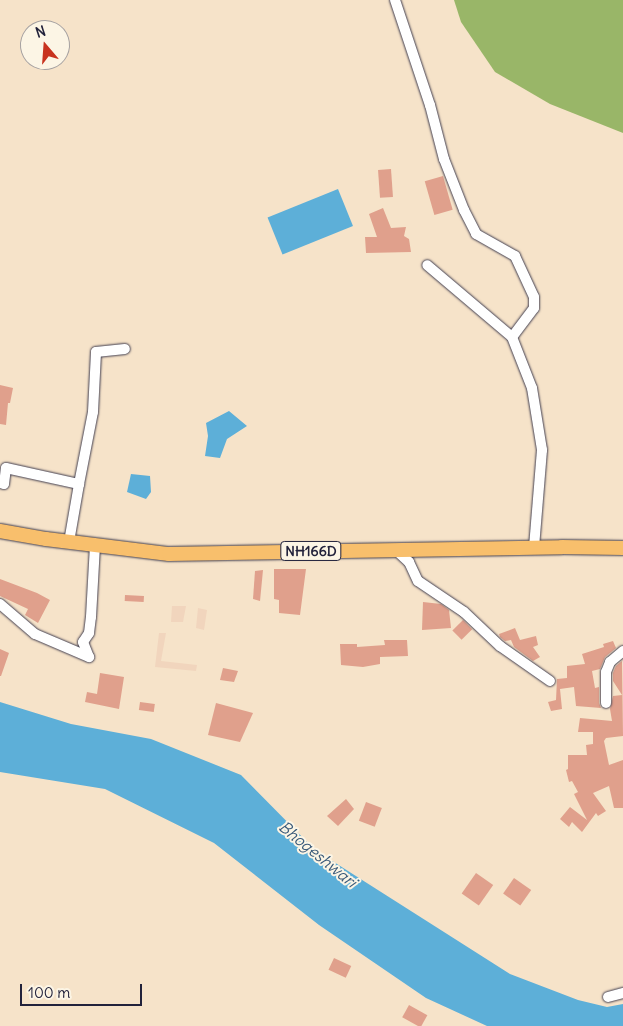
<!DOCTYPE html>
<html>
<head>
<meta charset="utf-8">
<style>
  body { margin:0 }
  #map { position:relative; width:623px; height:1026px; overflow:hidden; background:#f6e3c9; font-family:Delius,sans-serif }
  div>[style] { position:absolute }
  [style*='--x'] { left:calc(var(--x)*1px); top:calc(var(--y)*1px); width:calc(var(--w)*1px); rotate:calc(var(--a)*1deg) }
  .built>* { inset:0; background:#f1d5bd }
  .forest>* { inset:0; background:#99b668 }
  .water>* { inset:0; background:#5dafd8; transform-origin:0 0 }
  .building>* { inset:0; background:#e0a08c; transform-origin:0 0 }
  .roads { filter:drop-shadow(0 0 1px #423f50) drop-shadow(0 0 1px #423f50) }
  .minor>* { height:10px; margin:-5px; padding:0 5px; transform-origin:5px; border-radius:5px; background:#fff }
  .highway>* { height:14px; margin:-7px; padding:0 7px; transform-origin:7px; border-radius:7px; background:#f8bf6c }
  span { translate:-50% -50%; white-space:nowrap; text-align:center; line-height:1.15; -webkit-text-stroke:4px #fcf5e5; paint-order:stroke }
  .shield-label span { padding:1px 4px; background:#fcf5e5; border:1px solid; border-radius:4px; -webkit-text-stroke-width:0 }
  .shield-label { font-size:14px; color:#22223b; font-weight:700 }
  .water-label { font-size:16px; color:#3a5a7a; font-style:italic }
  .north { position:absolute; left:20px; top:20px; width:50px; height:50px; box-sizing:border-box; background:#fcf5e5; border:1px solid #a5a1a1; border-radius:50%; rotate:342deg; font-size:14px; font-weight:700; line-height:20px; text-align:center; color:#22223b }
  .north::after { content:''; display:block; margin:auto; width:18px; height:22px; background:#c8321e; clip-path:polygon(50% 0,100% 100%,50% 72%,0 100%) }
  .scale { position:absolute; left:20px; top:984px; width:122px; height:22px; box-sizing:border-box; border:2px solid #22223b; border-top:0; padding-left:6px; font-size:15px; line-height:18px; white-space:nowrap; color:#22223b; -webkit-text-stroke:4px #fcf5e5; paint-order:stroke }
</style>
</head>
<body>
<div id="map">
  <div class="built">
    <i style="clip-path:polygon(172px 606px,186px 606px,183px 622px,171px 622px)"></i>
    <i style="clip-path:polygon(198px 608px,207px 610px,204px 630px,196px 628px)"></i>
    <i style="clip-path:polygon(159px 633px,166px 633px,161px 661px,197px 665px,196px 671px,155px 667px)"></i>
  </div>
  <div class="forest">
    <i style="clip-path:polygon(454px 0,623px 0,623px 133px,550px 104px,495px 72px,461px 22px)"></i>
  </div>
  <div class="water">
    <i style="left:338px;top:189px;width:40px;height:76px;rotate:68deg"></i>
    <i style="clip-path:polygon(229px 411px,247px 426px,227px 439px,220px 458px,205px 456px,208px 436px,206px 423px)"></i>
    <i style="clip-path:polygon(131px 474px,150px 476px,151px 492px,146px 499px,127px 492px)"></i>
    <i style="clip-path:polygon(0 702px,71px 724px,151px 739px,241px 775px,315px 850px,510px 974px,578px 1000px,607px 1007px,623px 1004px,623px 1026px,487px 1026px,426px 998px,319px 925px,214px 843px,105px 789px,0 772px)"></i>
  </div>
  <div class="building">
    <i style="left:391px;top:169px;width:28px;height:13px;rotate:86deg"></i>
    <i style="left:443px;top:176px;width:35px;height:19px;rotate:74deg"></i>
    <i style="clip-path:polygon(383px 208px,391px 228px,406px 227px,404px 236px,409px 239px,411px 252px,366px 253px,365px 237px,377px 237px,369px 214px)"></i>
    <i style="clip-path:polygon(0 385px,13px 388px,10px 403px,8px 403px,6px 425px,0 424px)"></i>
    <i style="clip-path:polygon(274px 569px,306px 569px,300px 615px,279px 613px,279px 600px,274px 599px)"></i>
    <i style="clip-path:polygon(263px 570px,260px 601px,253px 599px,255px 571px)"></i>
    <i style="clip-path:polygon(0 579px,37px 593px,50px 600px,38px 623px,25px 615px,28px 609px,0 596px)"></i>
    <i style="left:125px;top:595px;width:19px;height:6px;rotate:3deg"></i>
    <i style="clip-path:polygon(423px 602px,441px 604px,449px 610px,451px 628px,422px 630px)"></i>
    <i style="left:463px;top:620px;width:13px;height:15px;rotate:45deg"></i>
    <i style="clip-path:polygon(515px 628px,520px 640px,536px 636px,538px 645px,533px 647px,540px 657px,533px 661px,514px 647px,511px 640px,505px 641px,500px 637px,499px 634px)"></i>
    <i style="clip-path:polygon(384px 640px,407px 640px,408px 656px,380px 657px,380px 664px,363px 667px,341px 665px,340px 644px,357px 644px,357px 647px,385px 645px)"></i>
    <i style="clip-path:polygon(613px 641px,616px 648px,605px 657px,600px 669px,592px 671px,595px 688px,599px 687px,599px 703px,601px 708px,576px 706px,574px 687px,560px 689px,562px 709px,551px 711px,548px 702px,556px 700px,557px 679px,567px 678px,567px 666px,585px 664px,582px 654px,604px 647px,603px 644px)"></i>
    <i style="clip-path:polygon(0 649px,9px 653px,1px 676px,0 676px)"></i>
    <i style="clip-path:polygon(622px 661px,623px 736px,606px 738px,604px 741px,609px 765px,623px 760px,623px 808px,614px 808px,609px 786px,593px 793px,606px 811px,598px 816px,596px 813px,582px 832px,572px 822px,569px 827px,560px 819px,570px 807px,587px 820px,574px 794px,578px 792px,572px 781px,569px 782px,566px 770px,568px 769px,568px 755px,587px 755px,586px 745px,593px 744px,593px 732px,578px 732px,580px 718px,612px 721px,610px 709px,613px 696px,622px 695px,613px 681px,613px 673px,616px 666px)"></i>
    <i style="clip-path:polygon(223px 668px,238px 671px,234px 682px,220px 680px)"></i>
    <i style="clip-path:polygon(100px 673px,124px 677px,119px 709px,85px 702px,87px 692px,97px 694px)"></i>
    <i style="left:140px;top:702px;width:15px;height:8px;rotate:8deg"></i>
    <i style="clip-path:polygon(216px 703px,253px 713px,240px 742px,208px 735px)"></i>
    <i style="clip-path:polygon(346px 799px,354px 809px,338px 826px,327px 816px)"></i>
    <i style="left:366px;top:802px;width:17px;height:20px;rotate:21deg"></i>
    <i style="left:476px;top:873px;width:21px;height:25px;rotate:35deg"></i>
    <i style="left:514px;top:878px;width:21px;height:19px;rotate:35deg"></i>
    <i style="left:334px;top:958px;width:19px;height:13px;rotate:25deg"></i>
    <i style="left:409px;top:1005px;width:21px;height:14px;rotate:29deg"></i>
  </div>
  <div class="roads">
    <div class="minor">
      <i style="--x:395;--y:0;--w:111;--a:71.6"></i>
      <i style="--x:430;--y:105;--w:56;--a:75.5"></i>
      <i style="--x:444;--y:159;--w:55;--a:68.6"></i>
      <i style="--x:464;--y:210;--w:27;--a:63"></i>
      <i style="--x:476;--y:234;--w:45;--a:29.4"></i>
      <i style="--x:515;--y:256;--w:45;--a:65.1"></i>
      <i style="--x:534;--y:297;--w:11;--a:90"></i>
      <i style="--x:534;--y:308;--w:36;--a:127"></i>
      <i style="--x:512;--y:337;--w:111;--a:-139.7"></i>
      <i style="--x:512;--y:337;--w:55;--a:68.6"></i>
      <i style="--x:532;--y:388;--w:63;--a:80.8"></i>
      <i style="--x:542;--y:450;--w:97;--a:94.7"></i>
      <i style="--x:0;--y:483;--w:4;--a:14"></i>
      <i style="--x:4;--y:484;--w:16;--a:-83"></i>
      <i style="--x:6;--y:468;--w:75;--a:12.4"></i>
      <i style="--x:79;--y:484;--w:73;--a:-79"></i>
      <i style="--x:93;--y:412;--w:60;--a:-87.1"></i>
      <i style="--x:96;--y:352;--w:29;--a:-6"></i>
      <i style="--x:69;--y:542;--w:59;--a:-80.2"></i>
      <i style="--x:396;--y:550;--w:18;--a:43"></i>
      <i style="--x:409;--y:562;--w:21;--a:65"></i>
      <i style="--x:418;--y:581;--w:55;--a:34"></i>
      <i style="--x:464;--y:612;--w:50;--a:43.4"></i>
      <i style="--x:500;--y:646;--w:61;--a:35"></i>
      <i style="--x:0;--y:604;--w:46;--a:40.6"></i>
      <i style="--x:35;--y:634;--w:59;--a:23.1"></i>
      <i style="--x:89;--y:657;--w:16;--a:-112"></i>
      <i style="--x:83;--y:642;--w:11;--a:-56"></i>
      <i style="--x:89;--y:633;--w:16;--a:-83"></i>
      <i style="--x:91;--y:617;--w:72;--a:-86.8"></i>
      <i style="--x:606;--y:703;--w:31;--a:-90"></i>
      <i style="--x:606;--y:672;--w:11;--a:-68"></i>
      <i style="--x:610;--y:662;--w:17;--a:-40"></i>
      <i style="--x:608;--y:997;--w:16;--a:-15"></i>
    </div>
    <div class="highway">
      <i style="--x:0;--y:531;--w:47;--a:9.9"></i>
      <i style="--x:46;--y:539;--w:124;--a:7"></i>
      <i style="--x:169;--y:554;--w:393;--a:-1"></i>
      <i style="--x:562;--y:547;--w:61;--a:0.9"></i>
    </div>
  </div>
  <div class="shield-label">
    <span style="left:311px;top:551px">NH166D</span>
  </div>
  <div class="water-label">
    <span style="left:318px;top:854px;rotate:39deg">Bhogeshwari</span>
  </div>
  <div class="north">N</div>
  <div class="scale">100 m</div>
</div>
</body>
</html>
